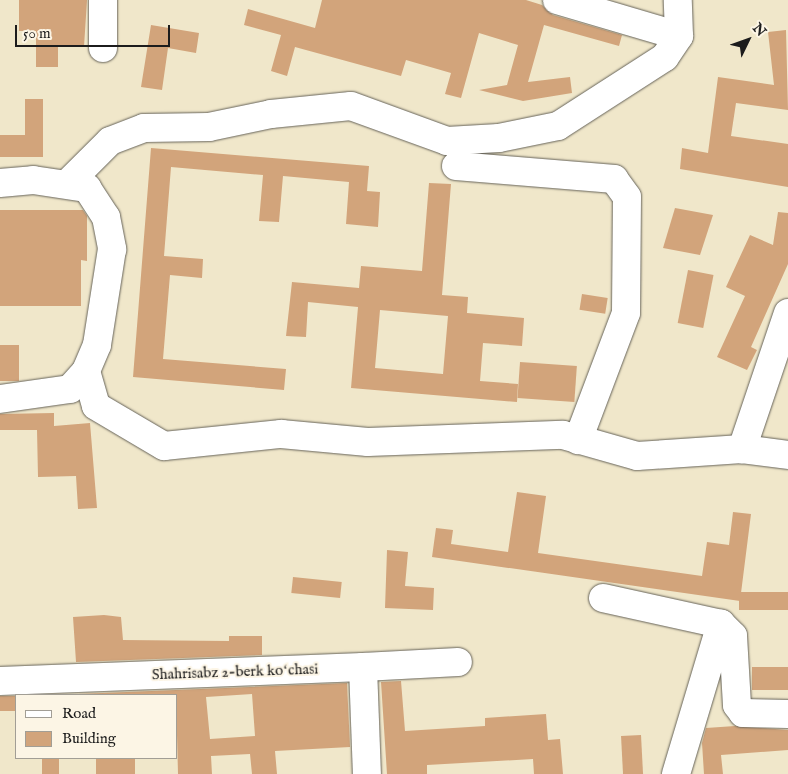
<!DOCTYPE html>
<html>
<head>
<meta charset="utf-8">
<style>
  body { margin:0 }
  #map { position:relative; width:788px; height:774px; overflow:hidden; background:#f0e7ca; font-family:"IM FELL English",serif }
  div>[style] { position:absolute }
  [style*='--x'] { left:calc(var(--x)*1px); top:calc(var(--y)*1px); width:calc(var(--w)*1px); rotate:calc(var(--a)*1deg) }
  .building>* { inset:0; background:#d2a47b; transform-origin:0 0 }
  .roads { filter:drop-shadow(0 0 1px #666359) drop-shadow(0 0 1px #666359) }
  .minor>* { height:28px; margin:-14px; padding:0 14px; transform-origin:14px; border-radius:14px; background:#fff }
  span { translate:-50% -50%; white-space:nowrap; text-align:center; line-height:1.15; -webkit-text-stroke:4px #fcf5e5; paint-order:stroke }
  .street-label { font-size:15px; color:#1c1c1c }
  .legend { position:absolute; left:15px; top:694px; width:162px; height:65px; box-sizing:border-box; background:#fcf5e5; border:1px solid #a29e95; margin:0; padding:6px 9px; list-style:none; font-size:15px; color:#1c1c1c }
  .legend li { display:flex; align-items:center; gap:10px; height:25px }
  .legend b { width:25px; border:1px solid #a29e95 }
  .north { position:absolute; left:723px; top:15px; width:50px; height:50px; -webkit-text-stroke:4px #fcf5e5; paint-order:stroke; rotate:48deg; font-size:14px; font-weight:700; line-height:20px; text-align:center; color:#1c1c1c }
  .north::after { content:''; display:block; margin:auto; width:18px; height:22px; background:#1c1c1c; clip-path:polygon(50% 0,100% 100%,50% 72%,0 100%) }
  .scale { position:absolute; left:15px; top:25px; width:155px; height:22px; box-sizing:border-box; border:2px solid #1c1c1c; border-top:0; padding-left:6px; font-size:15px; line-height:18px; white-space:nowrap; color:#1c1c1c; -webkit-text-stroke:4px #fcf5e5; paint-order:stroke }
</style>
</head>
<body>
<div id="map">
  <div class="building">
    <i style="clip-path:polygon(19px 0,87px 0,84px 47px,58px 47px,58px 67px,36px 67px,36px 31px,19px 31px)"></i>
    <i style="clip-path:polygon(322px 0,526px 0,542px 5px,553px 15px,622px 35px,619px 46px,544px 25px,528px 82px,570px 77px,572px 93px,523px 101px,479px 90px,507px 85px,518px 45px,479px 33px,461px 98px,445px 94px,451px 73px,406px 60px,401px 76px,295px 47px,287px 76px,271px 71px,281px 35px,244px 25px,248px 9px,315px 28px)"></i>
    <i style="clip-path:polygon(151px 25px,199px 33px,196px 53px,168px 48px,162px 90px,141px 87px)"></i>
    <i style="clip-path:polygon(786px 30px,788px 110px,736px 103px,731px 136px,788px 144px,788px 187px,680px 169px,682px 148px,708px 153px,718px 77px,774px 85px,768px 32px)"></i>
    <i style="clip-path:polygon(25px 99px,43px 99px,43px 157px,0 157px,0 135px,25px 135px)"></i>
    <i style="clip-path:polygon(151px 148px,369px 166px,367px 191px,380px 192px,378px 227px,346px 224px,349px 182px,283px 176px,279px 222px,259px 221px,263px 175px,171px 167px,164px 256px,203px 259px,202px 278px,170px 275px,163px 359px,286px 369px,284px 390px,133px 377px)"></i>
    <i style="clip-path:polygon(evenodd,429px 183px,451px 184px,442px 295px,468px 297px,467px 313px,524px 318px,522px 346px,483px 343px,480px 381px,518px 384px,517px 402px,351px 388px,358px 307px,308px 302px,306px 337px,286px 336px,292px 282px,359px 288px,361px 266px,422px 271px,429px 183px,380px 310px,448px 316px,443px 374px,375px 368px,380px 310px)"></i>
    <i style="clip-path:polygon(675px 208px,713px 215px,700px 255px,663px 248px)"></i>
    <i style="clip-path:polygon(0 210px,83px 210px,87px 216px,87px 261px,81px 260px,81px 306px,0 306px)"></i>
    <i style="clip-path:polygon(778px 212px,788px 213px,788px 264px,751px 347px,757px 350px,747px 370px,717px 357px,745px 296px,726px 287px,750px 235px,773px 245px)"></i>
    <i style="left:688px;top:270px;width:26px;height:54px;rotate:11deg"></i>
    <i style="left:582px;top:294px;width:26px;height:16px;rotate:9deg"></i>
    <i style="left:0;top:345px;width:19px;height:36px"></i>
    <i style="left:520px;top:362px;width:57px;height:36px;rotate:4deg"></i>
    <i style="clip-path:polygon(54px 413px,54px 426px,90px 423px,97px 508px,78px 509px,76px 476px,38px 477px,37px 430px,0 430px,0 414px)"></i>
    <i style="clip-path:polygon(517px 492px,546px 496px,538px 553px,702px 576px,707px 542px,729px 545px,733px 512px,751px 514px,740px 601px,432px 557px,436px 528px,453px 530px,451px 544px,508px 552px)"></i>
    <i style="clip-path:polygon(387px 550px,408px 552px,405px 586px,434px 588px,433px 610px,385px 608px)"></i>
    <i style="left:293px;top:577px;width:49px;height:16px;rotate:6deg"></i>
    <i style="left:788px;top:592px;width:18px;height:49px;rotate:90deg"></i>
    <i style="clip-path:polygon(104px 615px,121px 617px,123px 640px,229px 641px,229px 636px,262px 636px,262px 655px,76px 662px,73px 617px)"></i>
    <i style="left:788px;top:667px;width:23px;height:36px;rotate:90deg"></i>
    <i style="clip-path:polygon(401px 681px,405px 731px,485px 726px,485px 718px,546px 714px,548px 740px,560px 739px,563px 774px,534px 774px,533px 759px,427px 765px,427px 774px,387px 774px,381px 682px)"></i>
    <i style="clip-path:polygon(evenodd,347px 683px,350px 747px,275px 751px,277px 774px,252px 774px,250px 754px,211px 756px,212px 774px,178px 774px,176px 695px,78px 694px,347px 683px,252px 694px,255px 736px,210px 739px,206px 697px,252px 694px)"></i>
    <i style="left:16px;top:696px;width:15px;height:16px;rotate:90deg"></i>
    <i style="clip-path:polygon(735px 726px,788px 730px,788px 750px,721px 755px,723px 774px,704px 774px,702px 743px,706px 728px)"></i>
    <i style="left:641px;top:735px;width:39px;height:20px;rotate:87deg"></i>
    <i style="left:42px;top:758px;width:17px;height:16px"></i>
    <i style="left:96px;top:758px;width:39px;height:16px"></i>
  </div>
  <div class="roads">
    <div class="minor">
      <i style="--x:557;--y:0;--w:127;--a:16.4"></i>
      <i style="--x:103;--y:48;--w:48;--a:-90"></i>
      <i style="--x:456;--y:166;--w:159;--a:4.7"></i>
      <i style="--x:614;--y:179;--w:22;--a:54"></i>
      <i style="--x:627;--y:197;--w:116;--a:90.5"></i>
      <i style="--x:626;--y:313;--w:136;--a:110.7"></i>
      <i style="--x:0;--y:183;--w:33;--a:-5"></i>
      <i style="--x:33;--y:180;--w:55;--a:8.4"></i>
      <i style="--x:87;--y:188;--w:35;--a:57"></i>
      <i style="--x:106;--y:217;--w:33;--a:79"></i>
      <i style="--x:112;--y:249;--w:97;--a:98.9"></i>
      <i style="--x:97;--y:345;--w:28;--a:113"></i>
      <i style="--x:86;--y:371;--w:24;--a:132"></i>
      <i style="--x:70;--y:389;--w:71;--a:171.9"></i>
      <i style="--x:68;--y:183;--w:59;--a:-45"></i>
      <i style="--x:110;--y:141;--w:36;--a:-21"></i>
      <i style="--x:144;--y:128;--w:65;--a:-0.9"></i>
      <i style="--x:209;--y:127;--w:63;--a:-11.8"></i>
      <i style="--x:271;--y:114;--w:80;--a:-5.7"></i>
      <i style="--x:351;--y:106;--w:102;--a:20"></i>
      <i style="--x:447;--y:141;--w:52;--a:-3.3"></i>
      <i style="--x:499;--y:138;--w:60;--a:-11.5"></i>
      <i style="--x:558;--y:126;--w:127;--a:-32.8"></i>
      <i style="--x:665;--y:57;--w:25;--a:-56"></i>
      <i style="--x:679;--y:36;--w:36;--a:-92"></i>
      <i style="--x:788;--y:313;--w:144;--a:108.7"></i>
      <i style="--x:742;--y:449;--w:46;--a:7.4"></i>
      <i style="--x:86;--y:371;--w:36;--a:74"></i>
      <i style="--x:96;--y:406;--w:79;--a:30.5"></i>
      <i style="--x:164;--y:446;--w:118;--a:-5.9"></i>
      <i style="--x:281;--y:434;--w:87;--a:5.3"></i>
      <i style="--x:368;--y:442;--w:195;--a:-2.1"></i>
      <i style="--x:563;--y:435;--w:77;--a:15.8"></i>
      <i style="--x:637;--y:456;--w:105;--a:-3.8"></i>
      <i style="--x:603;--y:598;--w:121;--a:12.4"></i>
      <i style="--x:721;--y:624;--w:17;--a:45"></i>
      <i style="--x:733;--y:636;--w:69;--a:86.7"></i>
      <i style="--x:737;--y:705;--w:10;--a:53"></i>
      <i style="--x:743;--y:713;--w:45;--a:1.3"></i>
      <i style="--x:363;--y:667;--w:95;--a:-3"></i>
      <i style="--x:0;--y:681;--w:363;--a:-2.2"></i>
      <i style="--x:363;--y:667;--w:107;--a:87.9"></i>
      <i style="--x:676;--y:774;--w:157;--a:-73.3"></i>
    </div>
  </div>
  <div class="street-label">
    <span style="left:235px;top:672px;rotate:-2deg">Shahrisabz 2-berk koʻchasi</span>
  </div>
  <ul class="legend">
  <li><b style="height:6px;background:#fff"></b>Road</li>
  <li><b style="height:14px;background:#d2a47b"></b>Building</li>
  </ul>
  <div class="north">N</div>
  <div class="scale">50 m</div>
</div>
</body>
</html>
